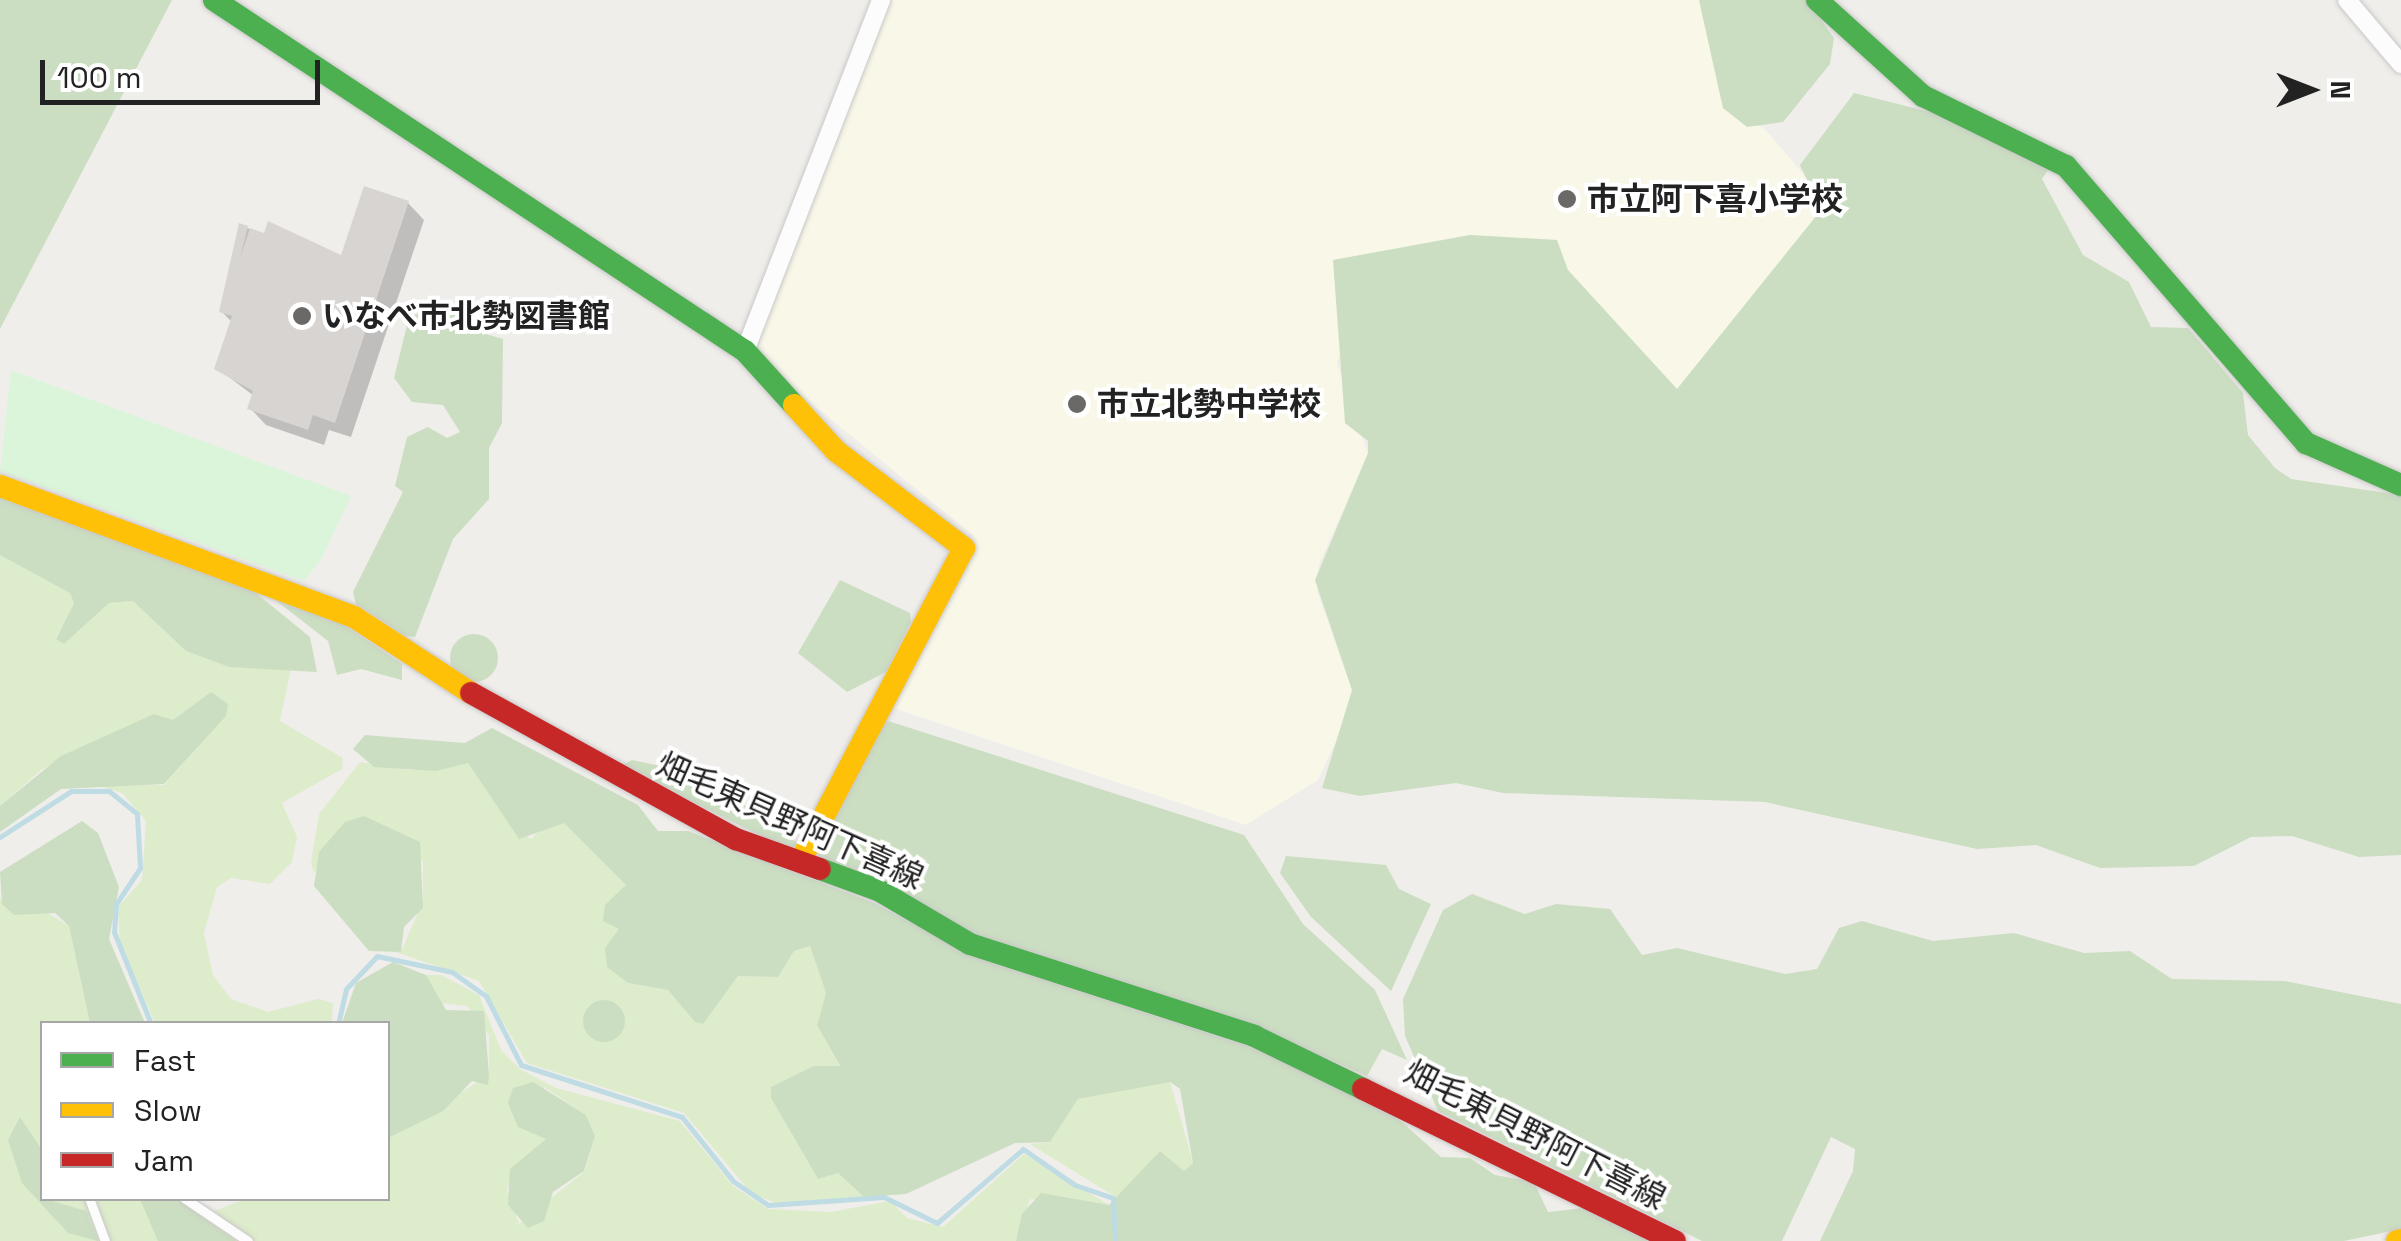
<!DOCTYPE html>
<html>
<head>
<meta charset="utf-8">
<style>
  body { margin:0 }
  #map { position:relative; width:2401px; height:1241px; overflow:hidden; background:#f0eeeb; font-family:"Space Grotesk","Noto Sans JP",sans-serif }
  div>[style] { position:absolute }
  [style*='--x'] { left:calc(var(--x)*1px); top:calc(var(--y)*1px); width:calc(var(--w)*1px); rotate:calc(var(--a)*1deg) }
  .education>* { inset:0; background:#f8f7e8 }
  .grass>* { inset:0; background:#ddeccb }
  .forest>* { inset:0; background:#cbdec1 }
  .round { border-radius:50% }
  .park>* { inset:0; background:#daf5da }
  .shadow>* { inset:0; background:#0003 }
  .stream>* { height:5px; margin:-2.5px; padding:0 2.5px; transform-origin:2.5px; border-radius:2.5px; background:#bfdbe3 }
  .building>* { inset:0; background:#d7d4d2 }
  .roads { filter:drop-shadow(0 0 2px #c9c8c7) drop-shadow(0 0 2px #c9c8c7) }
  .lane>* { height:9px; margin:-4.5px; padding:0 4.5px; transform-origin:4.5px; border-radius:4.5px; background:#fdfcfc }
  .street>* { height:18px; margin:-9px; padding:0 9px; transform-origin:9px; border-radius:9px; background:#fdfcfc }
  .fast>* { height:22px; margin:-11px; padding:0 11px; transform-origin:11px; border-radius:11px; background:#4caf50 }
  .slow>* { height:22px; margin:-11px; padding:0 11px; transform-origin:11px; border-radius:11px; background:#ffc107 }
  .jam>* { height:22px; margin:-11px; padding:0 11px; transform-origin:11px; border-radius:11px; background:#c62828 }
  .dots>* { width:28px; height:28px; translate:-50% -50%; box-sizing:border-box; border:5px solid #fff; border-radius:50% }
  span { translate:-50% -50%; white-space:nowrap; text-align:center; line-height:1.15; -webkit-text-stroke:8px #fff; paint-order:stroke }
  .poi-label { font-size:32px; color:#222; font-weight:700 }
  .left { translate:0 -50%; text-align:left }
  .street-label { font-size:32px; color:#222 }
  .legend { position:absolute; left:40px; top:1021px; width:350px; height:180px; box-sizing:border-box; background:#fff; border:2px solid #a7a7a7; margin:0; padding:12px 18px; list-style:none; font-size:30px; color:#222 }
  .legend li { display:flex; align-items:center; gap:20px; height:50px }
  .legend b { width:50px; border:2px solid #a7a7a7 }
  .north { position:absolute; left:2261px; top:40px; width:100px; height:100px; -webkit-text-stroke:8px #fff; paint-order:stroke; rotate:90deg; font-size:28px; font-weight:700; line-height:40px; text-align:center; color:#222 }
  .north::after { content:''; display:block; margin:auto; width:35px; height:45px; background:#222; clip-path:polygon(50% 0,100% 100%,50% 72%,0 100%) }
  .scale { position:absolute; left:40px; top:60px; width:280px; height:45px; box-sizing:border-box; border:5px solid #222; border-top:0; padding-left:12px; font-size:30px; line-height:35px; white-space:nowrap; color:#222; -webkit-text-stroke:8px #fff; paint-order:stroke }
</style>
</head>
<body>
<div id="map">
  <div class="education">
    <i style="clip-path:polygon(888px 0,1699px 0,1723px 108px,1765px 129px,1815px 188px,1821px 210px,1677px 390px,1567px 270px,1556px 240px,1470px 235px,1333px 260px,1343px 345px,1337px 363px,1368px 454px,1319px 564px,1317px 591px,1352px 690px,1350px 711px,1318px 780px,1246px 825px,887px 706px,974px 536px,762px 363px,754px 344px)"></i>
  </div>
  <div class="grass">
    <i style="clip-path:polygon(0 555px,70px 592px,74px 603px,56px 638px,64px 644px,109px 603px,133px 601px,186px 651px,229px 667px,291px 669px,280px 721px,343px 758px,342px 769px,282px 803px,297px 837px,292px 862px,270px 884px,231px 878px,217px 887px,204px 933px,213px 975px,231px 999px,268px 1012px,318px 999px,333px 1003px,332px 1023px,155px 1023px,120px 945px,118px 907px,142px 880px,146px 821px,122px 793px,95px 785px,164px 785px,218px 724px,211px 692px,173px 720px,154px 714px,41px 770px,0 806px)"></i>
    <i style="clip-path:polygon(360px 762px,409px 770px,468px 763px,510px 825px,531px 839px,546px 823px,564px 823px,627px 886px,620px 929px,628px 983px,668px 990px,696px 1022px,739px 976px,778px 977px,794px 951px,810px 946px,826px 993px,817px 1025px,840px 1067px,814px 1066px,771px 1098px,818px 1179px,838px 1173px,864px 1197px,776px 1203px,751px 1193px,684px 1113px,527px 1063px,479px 981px,393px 951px,401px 952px,423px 901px,423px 861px,345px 822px,314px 873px,311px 862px,319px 814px)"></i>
    <i style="clip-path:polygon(evenodd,0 898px,14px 915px,41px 909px,69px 926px,90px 1023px,42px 1024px,42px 1198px,193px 1199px,212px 1212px,245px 1199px,388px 1198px,388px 1138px,489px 1075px,489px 1035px,467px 1006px,440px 1003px,426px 975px,441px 975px,479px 995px,501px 1050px,520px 1069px,556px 1088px,680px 1121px,733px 1186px,768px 1209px,831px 1212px,890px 1201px,907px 1218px,943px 1227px,1024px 1154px,1109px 1205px,1030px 1199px,1016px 1241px,0 1241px,0 898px,544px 1087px,586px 1115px,595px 1136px,585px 1171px,519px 1224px,507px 1190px,515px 1166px,546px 1139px,532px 1128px,544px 1087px)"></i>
    <i style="clip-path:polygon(1170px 1081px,1193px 1163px,1184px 1171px,1159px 1151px,1122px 1201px,1030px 1144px,1050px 1142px,1078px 1099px)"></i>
  </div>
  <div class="forest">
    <i style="clip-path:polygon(0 0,172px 0,0 329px)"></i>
    <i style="clip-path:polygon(1699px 0,1807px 0,1834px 38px,1830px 64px,1783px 122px,1747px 127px,1723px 108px)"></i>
    <i style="clip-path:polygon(1854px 93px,1934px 113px,2048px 170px,2042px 179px,2083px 255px,2129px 282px,2151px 327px,2188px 328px,2243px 393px,2248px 435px,2275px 468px,2291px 479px,2401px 495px,2401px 855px,2359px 857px,2292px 836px,2251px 837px,2194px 866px,2100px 868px,2036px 845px,1977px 849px,1765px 802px,1503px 793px,1456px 783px,1360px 796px,1322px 788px,1352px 690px,1315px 580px,1368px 453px,1368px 441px,1345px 423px,1333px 260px,1470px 235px,1557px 240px,1568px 270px,1677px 389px,1821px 210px,1800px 165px)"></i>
    <i style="clip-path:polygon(440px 306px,461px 312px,469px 329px,503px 339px,502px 423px,489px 448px,489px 499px,453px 539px,415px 637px,405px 636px,356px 604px,353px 592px,403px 492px,395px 486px,407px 437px,428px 427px,447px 438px,460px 432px,443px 405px,412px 402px,394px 378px,409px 317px)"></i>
    <i style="clip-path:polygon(0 496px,251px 589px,310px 637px,317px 672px,229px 667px,186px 651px,133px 601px,109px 603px,64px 644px,56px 639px,74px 603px,70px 593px,0 555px)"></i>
    <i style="clip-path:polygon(840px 580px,910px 613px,911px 622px,886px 672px,847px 692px,798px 653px)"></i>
    <i style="clip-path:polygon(269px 595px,328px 614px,402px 664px,402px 680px,361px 669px,337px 675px,328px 641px)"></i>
    <i class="round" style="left:450px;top:634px;width:48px;height:48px"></i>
    <i style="clip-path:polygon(211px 692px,228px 704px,226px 716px,164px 784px,61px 789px,0 832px,0 806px,61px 756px,154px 714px,173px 720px)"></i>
    <i style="clip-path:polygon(885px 720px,1244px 835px,1303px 924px,1375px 990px,1407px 1060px,1382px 1049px,1367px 1076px,1255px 1026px,972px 935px,819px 859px,818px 844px)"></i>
    <i style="clip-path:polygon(492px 728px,638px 805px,658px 831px,688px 831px,874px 903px,980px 959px,1244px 1045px,1383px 1105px,1441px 1157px,1470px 1158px,1495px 1175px,1534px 1182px,1548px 1212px,1584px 1208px,1652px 1241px,1016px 1241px,1022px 1214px,1041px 1193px,1109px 1205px,1160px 1151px,1184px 1171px,1193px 1163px,1180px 1089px,1170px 1082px,1078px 1099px,1050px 1142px,1015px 1143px,906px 1194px,864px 1197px,838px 1173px,818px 1179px,771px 1098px,771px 1087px,814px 1066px,840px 1066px,817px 1025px,826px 993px,810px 946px,794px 951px,778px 977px,738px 976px,703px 1024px,695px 1022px,668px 990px,628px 983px,607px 967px,605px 948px,619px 929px,603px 921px,605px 905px,626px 885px,564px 823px,519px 839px,468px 763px,436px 771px,374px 767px,353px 749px,365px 735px,465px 743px)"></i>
    <i style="clip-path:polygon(632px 760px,703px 775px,800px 845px,788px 849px,620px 766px)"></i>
    <i style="clip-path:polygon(364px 816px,420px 842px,423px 908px,404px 927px,401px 952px,369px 951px,314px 886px,319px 852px,345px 822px)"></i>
    <i style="clip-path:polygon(82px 821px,98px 833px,119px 887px,109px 939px,145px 1023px,90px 1023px,69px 926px,55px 913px,14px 915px,2px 904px,0 872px)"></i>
    <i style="clip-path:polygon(1286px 856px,1386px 865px,1399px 889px,1431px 904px,1391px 991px,1311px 917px,1280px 873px)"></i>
    <i style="clip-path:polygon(1472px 894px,1525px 914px,1556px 904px,1610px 909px,1642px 955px,1677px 948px,1785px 974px,1817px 969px,1839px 928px,1862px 921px,1933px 941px,2014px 933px,2084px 953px,2130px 951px,2172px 979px,2285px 981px,2401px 1004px,2401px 1229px,2344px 1241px,1820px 1241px,1853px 1171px,1855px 1149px,1831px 1137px,1782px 1241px,1702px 1241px,1438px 1111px,1405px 1036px,1403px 999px,1443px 910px)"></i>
    <i style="clip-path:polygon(393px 962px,426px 975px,446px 1010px,484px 1011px,489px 1075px,488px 1085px,472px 1081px,443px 1111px,388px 1138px,388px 1024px,342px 1023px,356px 983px)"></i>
    <i class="round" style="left:583px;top:1000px;width:42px;height:42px"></i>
    <i style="clip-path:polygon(533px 1082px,586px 1115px,595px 1136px,584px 1171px,553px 1192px,544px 1221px,528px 1228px,508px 1205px,510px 1169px,546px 1139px,518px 1127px,508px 1103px,513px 1088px)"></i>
    <i style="clip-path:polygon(20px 1117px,40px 1147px,42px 1198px,86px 1211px,98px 1241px,68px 1233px,22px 1183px,8px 1140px)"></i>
    <i style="clip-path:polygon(140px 1199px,176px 1199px,236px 1241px,158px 1241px)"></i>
  </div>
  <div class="park">
    <i style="clip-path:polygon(11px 370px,351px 496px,321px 559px,304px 581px,0 471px)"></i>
  </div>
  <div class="shadow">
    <i style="clip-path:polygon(408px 203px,424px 220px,351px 437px,329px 430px,324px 445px,266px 425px,250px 408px,254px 396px,217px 368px,232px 322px,222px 312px,241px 226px,342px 259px)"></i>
  </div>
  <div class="stream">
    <i style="--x:0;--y:837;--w:85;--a:-32.9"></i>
    <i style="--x:71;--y:791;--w:38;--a:0"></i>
    <i style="--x:109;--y:791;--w:36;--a:39"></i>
    <i style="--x:137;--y:814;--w:54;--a:86.8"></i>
    <i style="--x:140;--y:868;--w:43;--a:123.7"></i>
    <i style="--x:116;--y:904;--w:28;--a:94"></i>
    <i style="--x:114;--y:932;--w:99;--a:68.1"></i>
    <i style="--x:338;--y:1024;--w:36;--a:-77"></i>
    <i style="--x:346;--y:989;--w:45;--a:-46.8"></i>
    <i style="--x:377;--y:956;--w:77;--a:12"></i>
    <i style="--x:452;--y:972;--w:42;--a:35.2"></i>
    <i style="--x:486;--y:996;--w:77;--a:63.1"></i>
    <i style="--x:521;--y:1065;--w:169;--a:17.9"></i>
    <i style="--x:682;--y:1117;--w:82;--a:51.4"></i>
    <i style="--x:733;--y:1181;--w:42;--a:34.4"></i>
    <i style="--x:768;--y:1205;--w:116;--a:-3.9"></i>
    <i style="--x:884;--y:1197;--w:59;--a:26.1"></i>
    <i style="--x:937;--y:1223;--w:113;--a:-40.7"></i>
    <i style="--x:1023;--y:1149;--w:63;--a:34.7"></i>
    <i style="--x:1075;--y:1185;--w:40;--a:18.9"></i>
    <i style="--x:1113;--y:1198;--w:43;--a:87.3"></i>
  </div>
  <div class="building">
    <i style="clip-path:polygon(364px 186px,409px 201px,335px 423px,313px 415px,308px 430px,247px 409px,253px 391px,214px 369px,232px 316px,219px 312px,239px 223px,248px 226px,240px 258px,250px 228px,264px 233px,268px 221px,341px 255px)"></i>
  </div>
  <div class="roads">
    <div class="lane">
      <i style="--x:89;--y:1198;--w:46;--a:69.6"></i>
      <i style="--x:184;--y:1198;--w:77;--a:33.9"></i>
    </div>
    <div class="street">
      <i style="--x:2347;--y:0;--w:84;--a:49.8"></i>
      <i style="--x:745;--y:351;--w:376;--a:-68.8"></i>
    </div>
    <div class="fast">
      <i style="--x:214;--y:0;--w:637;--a:33.47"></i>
      <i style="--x:745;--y:351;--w:73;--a:47.8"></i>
      <i style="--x:1817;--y:0;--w:143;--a:42.2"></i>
      <i style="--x:1923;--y:96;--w:159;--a:26.1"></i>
      <i style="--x:2066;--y:166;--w:367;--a:49.1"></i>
      <i style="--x:2306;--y:443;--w:104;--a:23.9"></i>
      <i style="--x:820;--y:869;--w:64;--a:20.1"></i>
      <i style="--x:880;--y:891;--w:104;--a:30.5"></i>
      <i style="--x:970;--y:944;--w:299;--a:17.9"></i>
      <i style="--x:1254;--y:1036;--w:121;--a:25.9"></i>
    </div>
    <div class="slow">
      <i style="--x:794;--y:405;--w:62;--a:47.6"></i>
      <i style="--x:836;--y:451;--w:161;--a:37.2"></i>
      <i style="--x:964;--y:548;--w:354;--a:117.6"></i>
      <i style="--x:0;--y:486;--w:377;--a:20.3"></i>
      <i style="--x:354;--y:617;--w:140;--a:33"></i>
      <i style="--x:2397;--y:1241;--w:4;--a:-14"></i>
    </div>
    <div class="jam">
      <i style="--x:471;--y:693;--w:303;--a:28.9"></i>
      <i style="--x:736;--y:839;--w:89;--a:19.7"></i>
      <i style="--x:1363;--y:1089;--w:347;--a:26"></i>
    </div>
  </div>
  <div class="dots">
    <i style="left:1567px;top:199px;background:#6a6968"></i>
    <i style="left:302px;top:316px;background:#6a6968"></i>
    <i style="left:1077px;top:404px;background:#6a6968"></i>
  </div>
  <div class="poi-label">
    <span class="left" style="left:1587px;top:199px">市立阿下喜小学校</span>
    <span class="left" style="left:322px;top:316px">いなべ市北勢図書館</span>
    <span class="left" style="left:1097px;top:404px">市立北勢中学校</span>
  </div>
  <div class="street-label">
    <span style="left:790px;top:821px;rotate:24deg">畑毛東貝野阿下喜線</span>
    <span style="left:1535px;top:1135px;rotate:27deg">畑毛東貝野阿下喜線</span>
  </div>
  <ul class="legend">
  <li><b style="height:12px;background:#4caf50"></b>Fast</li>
  <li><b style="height:12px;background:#ffc107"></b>Slow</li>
  <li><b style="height:12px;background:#c62828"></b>Jam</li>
  </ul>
  <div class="north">N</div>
  <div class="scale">100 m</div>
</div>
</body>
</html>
